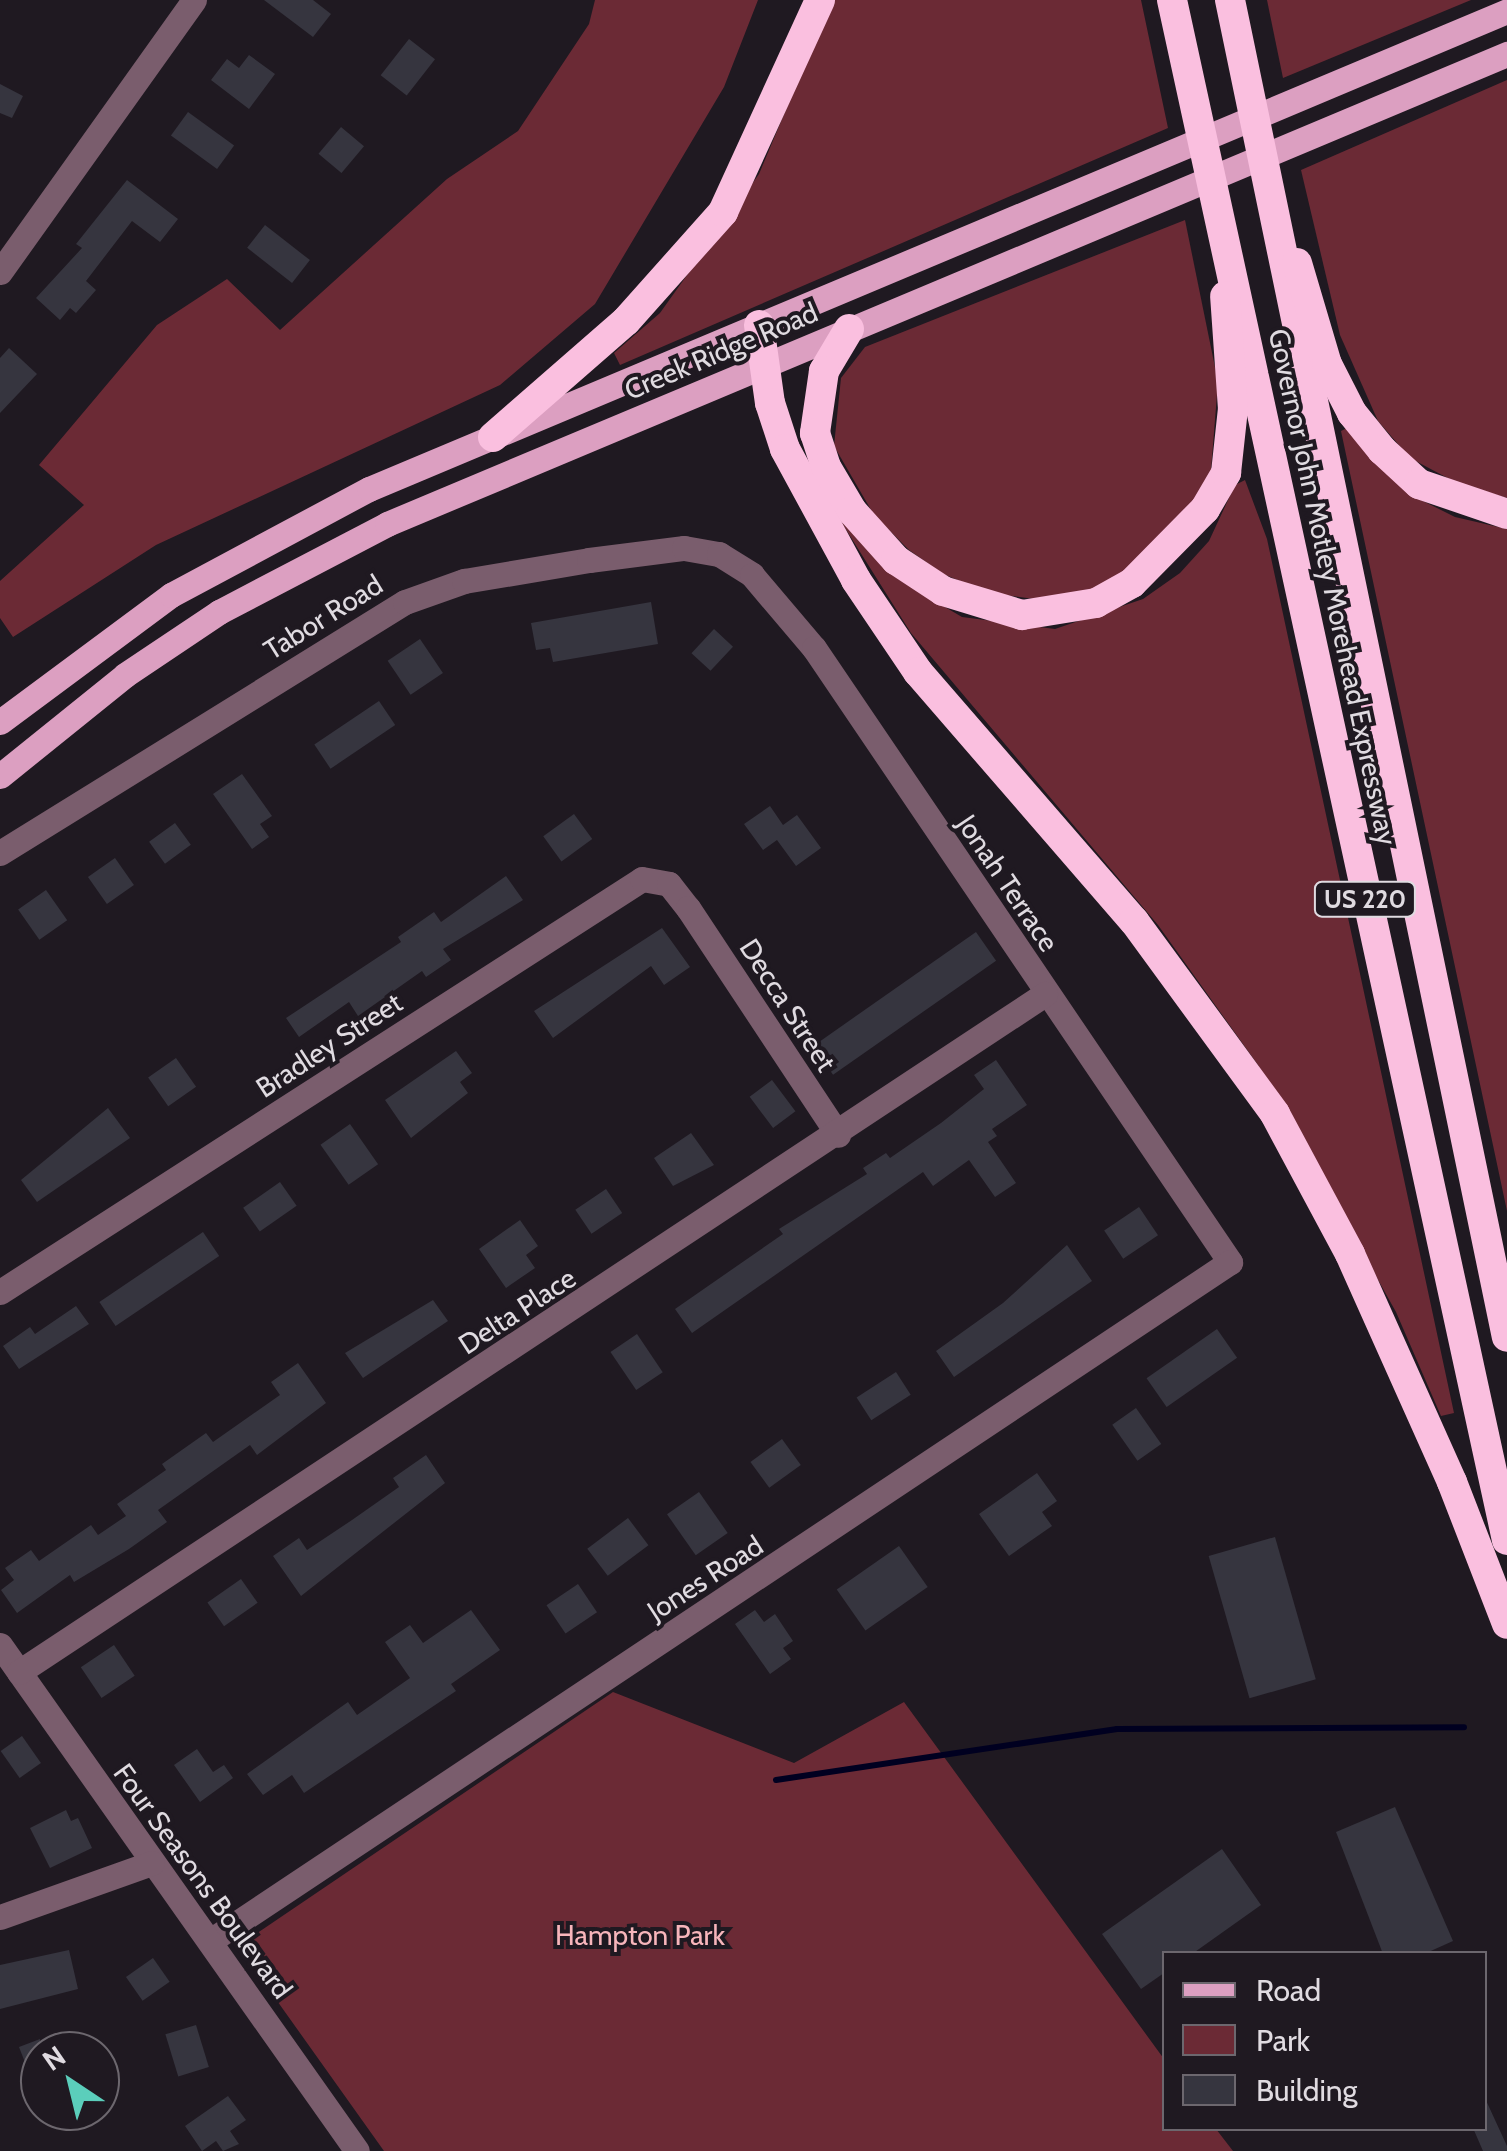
<!DOCTYPE html>
<html>
<head>
<meta charset="utf-8">
<style>
  body { margin:0 }
  #map { position:relative; width:1507px; height:2151px; overflow:hidden; background:#1f1921; font-family:Cabin,sans-serif }
  div>[style] { position:absolute }
  [style*='--x'] { left:calc(var(--x)*1px); top:calc(var(--y)*1px); width:calc(var(--w)*1px); rotate:calc(var(--a)*1deg) }
  .green>* { inset:0; background:#6b2a35 }
  .stream>* { height:6px; margin:-3px; padding:0 3px; transform-origin:3px; border-radius:3px; background:#000020 }
  .building>* { inset:0; background:#36353f; transform-origin:0 0 }
  .minor>* { height:25px; margin:-12.5px; padding:0 12.5px; transform-origin:12.5px; border-radius:12.5px; background:#7a5d6d }
  .major>* { height:25px; margin:-12.5px; padding:0 12.5px; transform-origin:12.5px; border-radius:12.5px; background:#dc9fc1 }
  .highway>* { height:30px; margin:-15px; padding:0 15px; transform-origin:15px; border-radius:15px; background:#fabfdf }
  span { translate:-50% -50%; white-space:nowrap; text-align:center; line-height:1.15; -webkit-text-stroke:8px #1f1921; paint-order:stroke }
  .shield-label span { padding:2px 8px; background:#1f1921; border:2px solid; border-radius:8px; -webkit-text-stroke-width:0 }
  .shield-label { font-size:25px; color:#e0dbe1; font-weight:700 }
  .street-label { font-size:28px; color:#e0dbe1 }
  .park-label { font-size:28px; color:#f7b5bb }
  .legend { position:absolute; left:1162px; top:1951px; width:325px; height:180px; box-sizing:border-box; background:#1f1921; border:2px solid #6c676e; margin:0; padding:12px 18px; list-style:none; font-size:30px; color:#e0dbe1 }
  .legend li { display:flex; align-items:center; gap:20px; height:50px }
  .legend b { width:50px; border:2px solid #6c676e }
  .north { position:absolute; left:20px; top:2031px; width:100px; height:100px; box-sizing:border-box; background:#1f1921; border:2px solid #6c676e; border-radius:50%; rotate:325deg; font-size:28px; font-weight:700; line-height:40px; text-align:center; color:#e0dbe1 }
  .north::after { content:''; display:block; margin:auto; width:35px; height:45px; background:#5bcebb; clip-path:polygon(50% 0,100% 100%,50% 72%,0 100%) }
</style>
</head>
<body>
<div id="map">
  <div class="green">
    <i style="clip-path:polygon(595px 0,758px 0,724px 87px,595px 304px,500px 385px,156px 545px,13px 637px,0 618px,0 581px,84px 505px,39px 465px,157px 325px,227px 279px,280px 330px,447px 179px,518px 131px,589px 24px)"></i>
    <i style="clip-path:polygon(832px 0,1141px 0,1168px 128px,620px 365px,614px 353px,660px 313px,759px 174px)"></i>
    <i style="clip-path:polygon(1267px 0,1471px 0,1283px 78px)"></i>
    <i style="clip-path:polygon(1507px 80px,1507px 498px,1457px 483px,1410px 458px,1378px 421px,1340px 335px,1301px 170px)"></i>
    <i style="clip-path:polygon(1185px 220px,1218px 382px,1211px 470px,1196px 502px,1114px 581px,1078px 594px,1034px 599px,989px 593px,943px 574px,909px 550px,874px 515px,834px 446px,841px 378px,865px 347px)"></i>
    <i style="clip-path:polygon(1349px 427px,1411px 495px,1455px 517px,1507px 529px,1507px 1211px,1341px 431px)"></i>
    <i style="clip-path:polygon(1245px 480px,1267px 539px,1454px 1413px,1441px 1416px,1396px 1312px,1258px 1065px,1158px 925px,911px 633px,823px 493px,921px 593px,962px 617px,1055px 629px,1143px 599px,1180px 573px,1209px 541px,1235px 485px)"></i>
    <i style="clip-path:polygon(613px 1692px,794px 1763px,904px 1702px,1164px 2059px,1164px 2128px,1216px 2129px,1233px 2151px,384px 2151px,238px 1946px)"></i>
  </div>
  <div class="stream">
    <i style="--x:776;--y:1780;--w:345;--a:-8.5"></i>
    <i style="--x:1117;--y:1729;--w:347;--a:-0.3"></i>
  </div>
  <div class="building">
    <i style="clip-path:polygon(264px 0,313px 0,331px 14px,313px 37px)"></i>
    <i style="left:409px;top:39px;width:33px;height:46px;rotate:38deg"></i>
    <i style="clip-path:polygon(249px 55px,275px 74px,249px 109px,211px 80px,227px 59px,239px 68px)"></i>
    <i style="clip-path:polygon(0 84px,23px 96px,12px 118px,0 113px)"></i>
    <i style="left:188px;top:112px;width:57px;height:29px;rotate:36deg"></i>
    <i style="left:341px;top:127px;width:30px;height:35px;rotate:40deg"></i>
    <i style="clip-path:polygon(127px 180px,178px 219px,160px 242px,132px 221px,86px 281px,96px 290px,76px 313px,70px 308px,60px 320px,36px 298px,82px 248px,76px 244px)"></i>
    <i style="left:265px;top:225px;width:57px;height:29px;rotate:38deg"></i>
    <i style="clip-path:polygon(9px 348px,37px 374px,0 413px,0 358px)"></i>
    <i style="clip-path:polygon(651px 602px,658px 644px,553px 662px,550px 648px,536px 650px,531px 623px)"></i>
    <i style="left:714px;top:629px;width:26px;height:33px;rotate:43deg"></i>
    <i style="left:420px;top:639px;width:41px;height:39px;rotate:56deg"></i>
    <i style="left:379px;top:701px;width:29px;height:78px;rotate:56deg"></i>
    <i style="clip-path:polygon(242px 774px,272px 816px,260px 824px,269px 837px,252px 849px,213px 794px)"></i>
    <i style="clip-path:polygon(770px 806px,783px 825px,797px 815px,821px 848px,796px 866px,777px 840px,763px 850px,744px 824px)"></i>
    <i style="left:574px;top:814px;width:31px;height:38px;rotate:54deg"></i>
    <i style="left:175px;top:823px;width:27px;height:32px;rotate:54deg"></i>
    <i style="left:115px;top:858px;width:33px;height:33px;rotate:55deg"></i>
    <i style="clip-path:polygon(506px 876px,523px 900px,443px 949px,451px 960px,426px 977px,422px 971px,358px 1016px,349px 1002px,299px 1037px,286px 1018px,401px 942px,398px 937px,434px 912px,441px 922px)"></i>
    <i style="left:46px;top:890px;width:37px;height:34px;rotate:55deg"></i>
    <i style="clip-path:polygon(662px 928px,690px 967px,664px 985px,651px 966px,553px 1038px,534px 1011px)"></i>
    <i style="left:976px;top:932px;width:35px;height:199px;rotate:55deg"></i>
    <i style="clip-path:polygon(456px 1051px,472px 1073px,460px 1082px,468px 1093px,411px 1138px,385px 1100px)"></i>
    <i style="left:176px;top:1058px;width:35px;height:34px;rotate:55deg"></i>
    <i style="clip-path:polygon(996px 1060px,1027px 1105px,992px 1129px,997px 1136px,988px 1142px,1016px 1183px,995px 1197px,969px 1160px,933px 1186px,923px 1172px,692px 1333px,675px 1309px,783px 1234px,779px 1229px,867px 1174px,863px 1168px,886px 1153px,890px 1158px,941px 1123px,984px 1089px,974px 1075px)"></i>
    <i style="left:772px;top:1080px;width:39px;height:28px;rotate:53deg"></i>
    <i style="clip-path:polygon(108px 1108px,130px 1138px,37px 1202px,21px 1180px)"></i>
    <i style="left:350px;top:1124px;width:49px;height:36px;rotate:55deg"></i>
    <i style="clip-path:polygon(691px 1133px,714px 1165px,673px 1186px,654px 1158px)"></i>
    <i style="left:280px;top:1182px;width:29px;height:45px;rotate:55deg"></i>
    <i style="left:606px;top:1189px;width:29px;height:37px;rotate:56deg"></i>
    <i style="left:1139px;top:1207px;width:34px;height:42px;rotate:56deg"></i>
    <i style="clip-path:polygon(520px 1220px,538px 1246px,526px 1255px,535px 1268px,506px 1288px,479px 1249px)"></i>
    <i style="left:203px;top:1232px;width:29px;height:125px;rotate:56deg"></i>
    <i style="clip-path:polygon(1067px 1245px,1092px 1281px,954px 1377px,936px 1351px,1003px 1303px)"></i>
    <i style="clip-path:polygon(433px 1300px,448px 1321px,363px 1378px,345px 1353px)"></i>
    <i style="clip-path:polygon(76px 1306px,89px 1324px,19px 1369px,3px 1346px,30px 1327px,35px 1334px)"></i>
    <i style="left:1217px;top:1329px;width:35px;height:86px;rotate:55deg"></i>
    <i style="left:637px;top:1334px;width:46px;height:32px;rotate:56deg"></i>
    <i style="clip-path:polygon(298px 1363px,326px 1403px,257px 1455px,250px 1445px,158px 1510px,167px 1522px,129px 1549px,74px 1582px,70px 1575px,17px 1613px,1px 1590px,14px 1580px,5px 1568px,31px 1550px,39px 1561px,91px 1525px,98px 1535px,126px 1516px,117px 1504px,166px 1470px,162px 1464px,206px 1433px,213px 1442px,280px 1395px,271px 1382px)"></i>
    <i style="left:896px;top:1372px;width:27px;height:47px;rotate:57deg"></i>
    <i style="left:1136px;top:1408px;width:44px;height:29px;rotate:55deg"></i>
    <i style="left:782px;top:1439px;width:32px;height:39px;rotate:54deg"></i>
    <i style="clip-path:polygon(426px 1455px,445px 1483px,301px 1596px,273px 1556px,299px 1538px,307px 1550px,352px 1520px,399px 1487px,393px 1478px)"></i>
    <i style="clip-path:polygon(1037px 1473px,1057px 1501px,1042px 1512px,1052px 1526px,1009px 1556px,979px 1514px)"></i>
    <i style="left:699px;top:1492px;width:50px;height:39px;rotate:55deg"></i>
    <i style="left:628px;top:1518px;width:34px;height:51px;rotate:53deg"></i>
    <i style="left:1275px;top:1537px;width:148px;height:69px;rotate:74deg"></i>
    <i style="left:899px;top:1546px;width:50px;height:76px;rotate:55deg"></i>
    <i style="left:241px;top:1579px;width:29px;height:41px;rotate:55deg"></i>
    <i style="left:578px;top:1584px;width:34px;height:38px;rotate:56deg"></i>
    <i style="clip-path:polygon(471px 1610px,500px 1650px,451px 1684px,456px 1691px,304px 1793px,292px 1775px,263px 1795px,247px 1774px,348px 1702px,357px 1715px,410px 1678px,385px 1642px,410px 1625px,423px 1643px)"></i>
    <i style="clip-path:polygon(755px 1610px,764px 1622px,775px 1614px,793px 1641px,783px 1648px,791px 1659px,770px 1674px,735px 1624px)"></i>
    <i style="left:114px;top:1645px;width:37px;height:40px;rotate:56deg"></i>
    <i style="left:22px;top:1736px;width:33px;height:26px;rotate:55deg"></i>
    <i style="clip-path:polygon(197px 1749px,213px 1772px,224px 1765px,233px 1778px,200px 1802px,174px 1765px)"></i>
    <i style="clip-path:polygon(1395px 1807px,1453px 1941px,1424px 1954px,1383px 1954px,1336px 1832px)"></i>
    <i style="clip-path:polygon(66px 1810px,71px 1821px,78px 1818px,92px 1848px,50px 1868px,30px 1828px)"></i>
    <i style="clip-path:polygon(1222px 1849px,1261px 1905px,1192px 1954px,1164px 1954px,1164px 1973px,1141px 1989px,1102px 1934px)"></i>
    <i style="clip-path:polygon(69px 1950px,78px 1989px,0 2009px,0 1965px)"></i>
    <i style="left:153px;top:1958px;width:29px;height:33px;rotate:55deg"></i>
    <i style="left:196px;top:2025px;width:44px;height:32px;rotate:73deg"></i>
    <i style="clip-path:polygon(40px 2039px,40px 2059px,26px 2065px,19px 2047px)"></i>
    <i style="clip-path:polygon(228px 2096px,246px 2120px,230px 2131px,239px 2144px,223px 2151px,216px 2141px,202px 2151px,185px 2126px)"></i>
    <i style="clip-path:polygon(1484px 2096px,1507px 2146px,1507px 2151px,1483px 2151px,1473px 2128px,1484px 2128px)"></i>
  </div>
  <div class="minor">
    <i style="--x:0;--y:272;--w:334;--a:-54.5"></i>
    <i style="--x:0;--y:853;--w:476;--a:-31.8"></i>
    <i style="--x:405;--y:602;--w:63;--a:-19.6"></i>
    <i style="--x:464;--y:581;--w:127;--a:-9.5"></i>
    <i style="--x:589;--y:560;--w:96;--a:-7.2"></i>
    <i style="--x:684;--y:548;--w:36;--a:10"></i>
    <i style="--x:719;--y:554;--w:39;--a:32"></i>
    <i style="--x:752;--y:575;--w:96;--a:49.7"></i>
    <i style="--x:814;--y:648;--w:742;--a:55.88"></i>
    <i style="--x:1230;--y:1262;--w:1225;--a:146.35"></i>
    <i style="--x:0;--y:1292;--w:763;--a:-32.75"></i>
    <i style="--x:642;--y:879;--w:27;--a:10"></i>
    <i style="--x:669;--y:884;--w:31;--a:52"></i>
    <i style="--x:688;--y:908;--w:272;--a:56.5"></i>
    <i style="--x:0;--y:1645;--w:619;--a:54.8"></i>
    <i style="--x:19;--y:1672;--w:1230;--a:-33.46"></i>
    <i style="--x:0;--y:1917;--w:161;--a:-19.6"></i>
  </div>
  <div class="major">
    <i style="--x:0;--y:722;--w:213;--a:-36.6"></i>
    <i style="--x:171;--y:595;--w:225;--a:-28.2"></i>
    <i style="--x:369;--y:489;--w:1234;--a:-22.78"></i>
    <i style="--x:0;--y:776;--w:161;--a:-38.9"></i>
    <i style="--x:125;--y:675;--w:113;--a:-33.8"></i>
    <i style="--x:219;--y:612;--w:190;--a:-27.6"></i>
    <i style="--x:387;--y:524;--w:1215;--a:-22.77"></i>
  </div>
  <div class="highway">
    <i style="--x:1172;--y:0;--w:1576;--a:77.73"></i>
    <i style="--x:1230;--y:0;--w:1365;--a:78.3"></i>
    <i style="--x:1297;--y:263;--w:105;--a:73.5"></i>
    <i style="--x:1327;--y:364;--w:55;--a:63"></i>
    <i style="--x:1352;--y:413;--w:48;--a:51"></i>
    <i style="--x:1382;--y:450;--w:50;--a:42.6"></i>
    <i style="--x:1419;--y:484;--w:93;--a:18.8"></i>
    <i style="--x:759;--y:325;--w:79;--a:82"></i>
    <i style="--x:770;--y:403;--w:48;--a:71.9"></i>
    <i style="--x:785;--y:449;--w:149;--a:61.5"></i>
    <i style="--x:856;--y:580;--w:111;--a:56"></i>
    <i style="--x:918;--y:672;--w:330;--a:49.1"></i>
    <i style="--x:1134;--y:921;--w:239;--a:53.8"></i>
    <i style="--x:1275;--y:1114;--w:159;--a:61.8"></i>
    <i style="--x:1350;--y:1254;--w:250;--a:65.9"></i>
    <i style="--x:1452;--y:1482;--w:152;--a:68.8"></i>
    <i style="--x:849;--y:329;--w:49;--a:120.8"></i>
    <i style="--x:824;--y:371;--w:63;--a:98.3"></i>
    <i style="--x:815;--y:433;--w:36;--a:72"></i>
    <i style="--x:826;--y:467;--w:51;--a:59.4"></i>
    <i style="--x:852;--y:511;--w:66;--a:48.1"></i>
    <i style="--x:896;--y:560;--w:56;--a:33.4"></i>
    <i style="--x:943;--y:591;--w:83;--a:16.9"></i>
    <i style="--x:1022;--y:615;--w:75;--a:-9.2"></i>
    <i style="--x:1096;--y:603;--w:41;--a:-29.1"></i>
    <i style="--x:1132;--y:583;--w:104;--a:-45.4"></i>
    <i style="--x:1205;--y:509;--w:42;--a:-59.7"></i>
    <i style="--x:1226;--y:473;--w:64;--a:-83.8"></i>
    <i style="--x:1233;--y:409;--w:113;--a:-94"></i>
    <i style="--x:493;--y:437;--w:176;--a:-41.1"></i>
    <i style="--x:626;--y:321;--w:146;--a:-48.3"></i>
    <i style="--x:723;--y:212;--w:233;--a:-65.4"></i>
  </div>
  <div class="shield-label">
    <span style="left:1365px;top:899px">US 220</span>
  </div>
  <div class="street-label">
    <span style="left:721px;top:351px;rotate:-23deg">Creek Ridge Road</span>
    <span style="left:1333px;top:587px;rotate:78deg">Governor John Motley Morehead Expressway</span>
    <span style="left:323px;top:617px;rotate:-32deg">Tabor Road</span>
    <span style="left:1008px;top:883px;rotate:56deg">Jonah Terrace</span>
    <span style="left:788px;top:1005px;rotate:57deg">Decca Street</span>
    <span style="left:329px;top:1045px;rotate:-33deg">Bradley Street</span>
    <span style="left:517px;top:1311px;rotate:-33deg">Delta Place</span>
    <span style="left:705px;top:1578px;rotate:-33deg">Jones Road</span>
    <span style="left:203px;top:1881px;rotate:54deg">Four Seasons Boulevard</span>
  </div>
  <div class="park-label">
    <span style="left:640px;top:1935px">Hampton Park</span>
  </div>
  <ul class="legend">
  <li><b style="height:12px;background:#dc9fc1"></b>Road</li>
  <li><b style="height:28px;background:#6b2a35"></b>Park</li>
  <li><b style="height:28px;background:#36353f"></b>Building</li>
  </ul>
  <div class="north">N</div>
</div>
</body>
</html>
